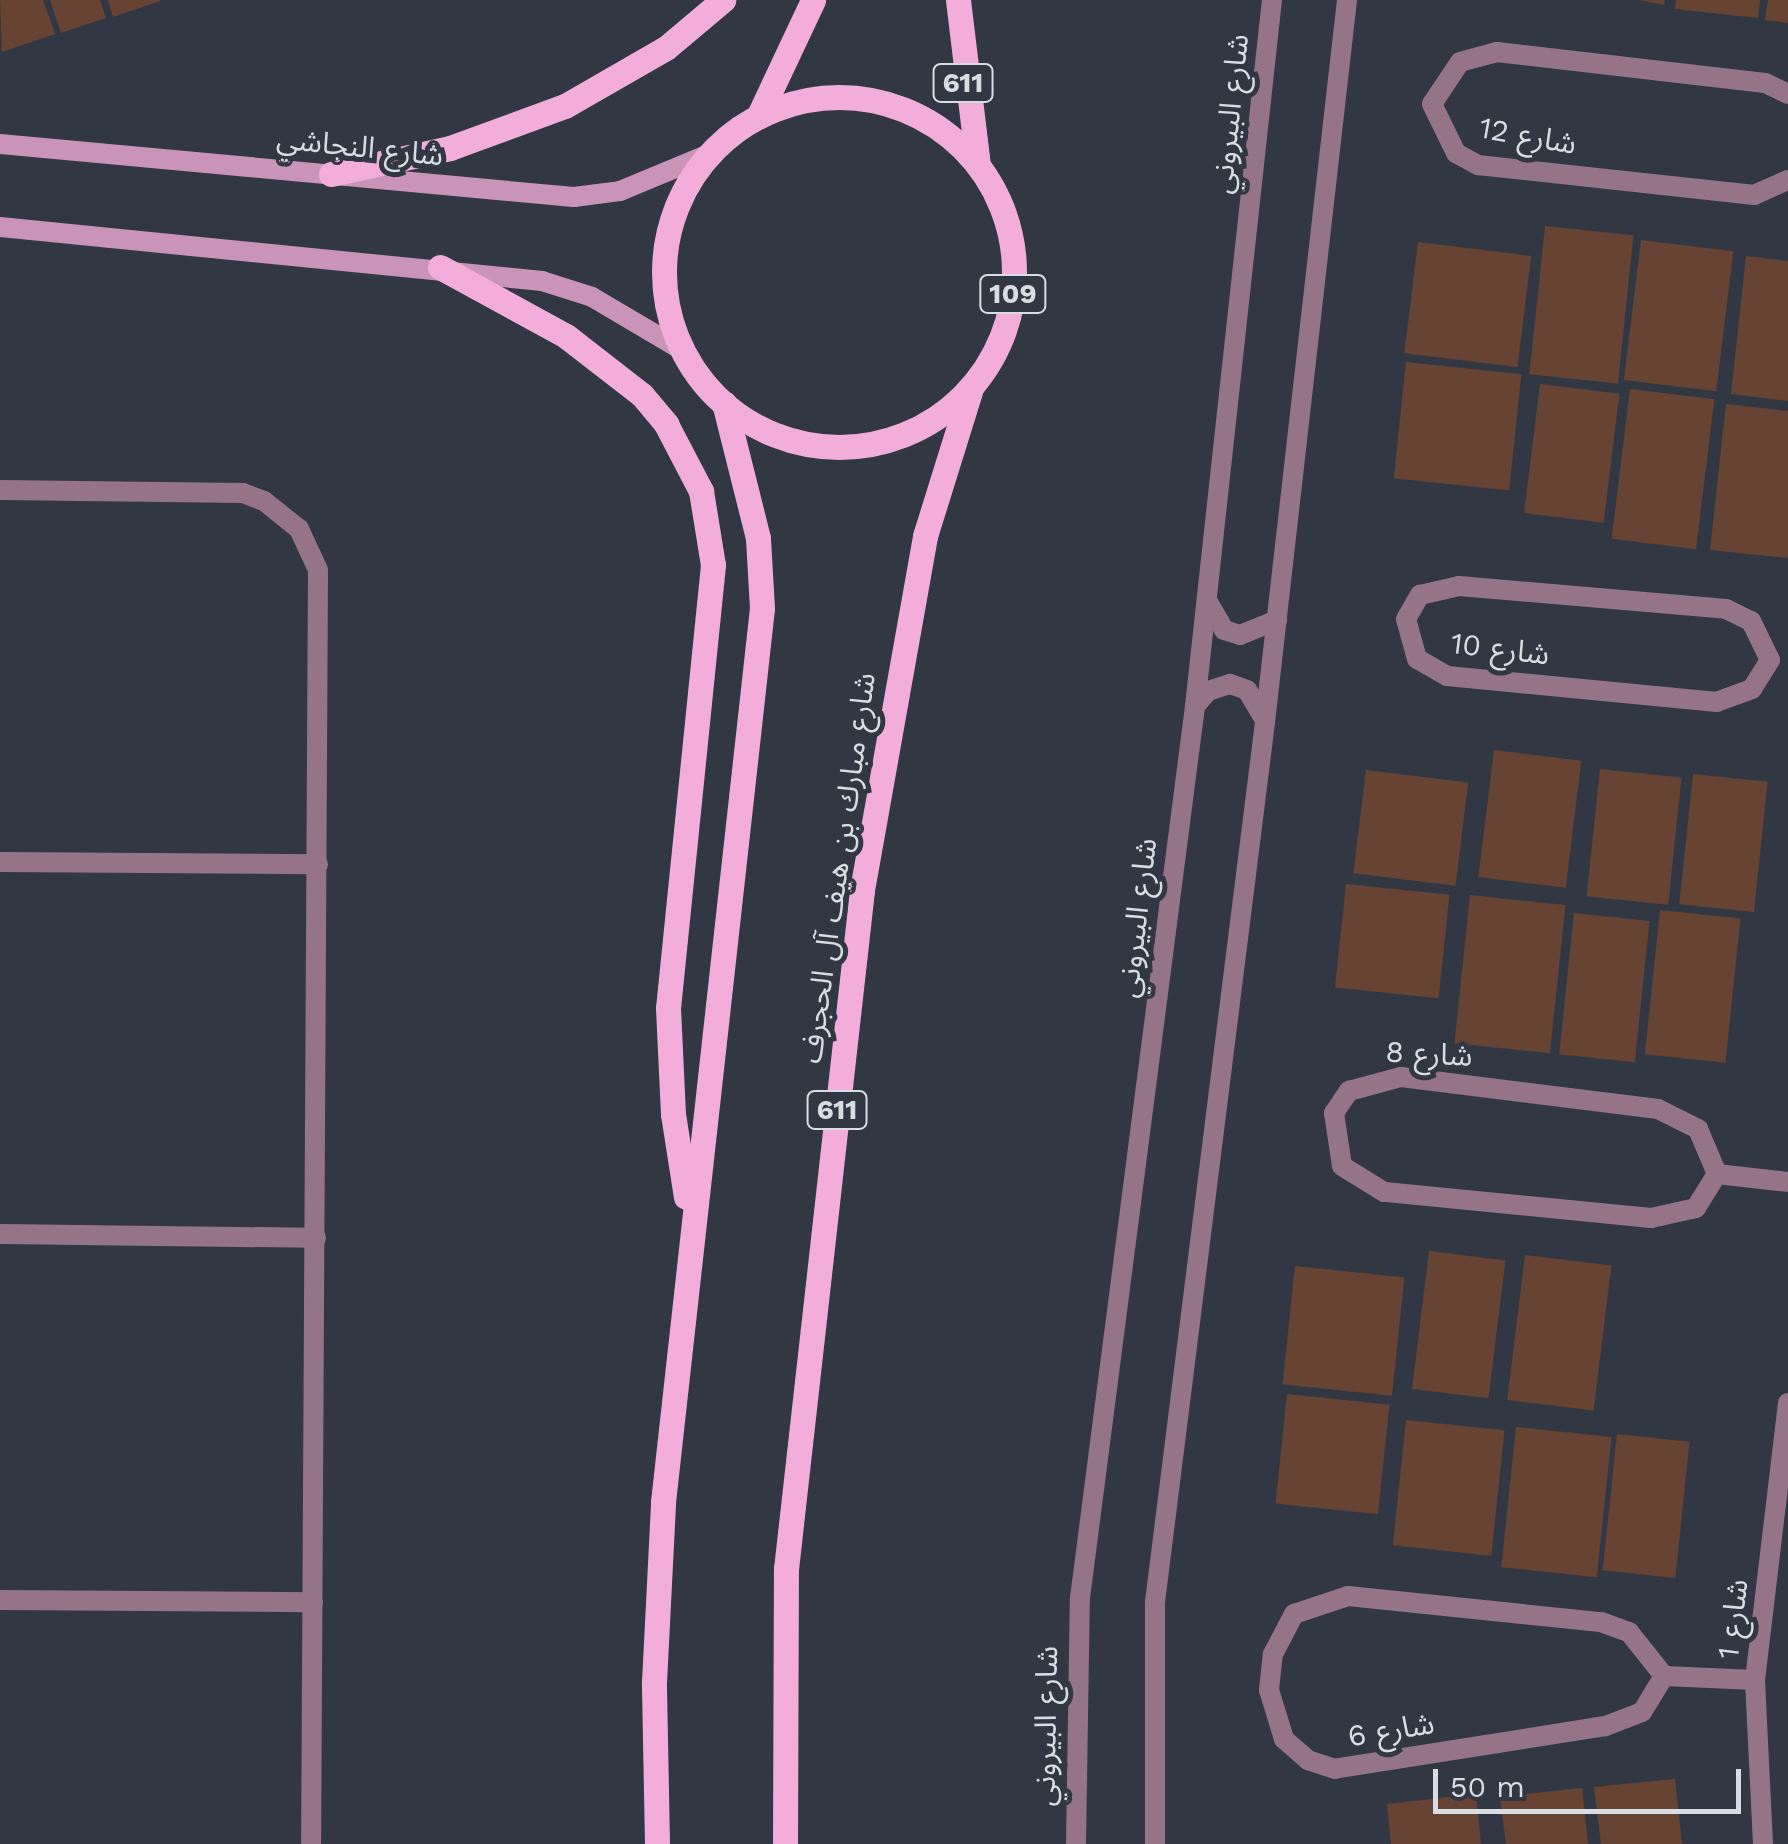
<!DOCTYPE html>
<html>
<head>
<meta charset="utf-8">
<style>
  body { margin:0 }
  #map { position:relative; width:1788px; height:1844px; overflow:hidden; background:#323843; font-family:"Work Sans","Noto Sans Arabic",sans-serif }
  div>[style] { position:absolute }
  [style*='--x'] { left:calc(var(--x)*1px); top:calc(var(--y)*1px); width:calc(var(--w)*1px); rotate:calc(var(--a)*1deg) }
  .building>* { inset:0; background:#674333; transform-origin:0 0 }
  .minor>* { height:20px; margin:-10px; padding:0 10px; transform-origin:10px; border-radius:10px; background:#95748a }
  .tertiary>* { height:20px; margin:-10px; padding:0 10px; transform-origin:10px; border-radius:10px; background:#95748a }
  .secondary>* { height:20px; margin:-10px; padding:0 10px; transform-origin:10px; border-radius:10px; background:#ca94b8 }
  .primary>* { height:25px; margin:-12.5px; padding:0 12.5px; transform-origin:12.5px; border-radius:12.5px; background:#f2addb }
  .primary>.ring { margin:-12.5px; padding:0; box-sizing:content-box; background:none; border:25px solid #f2addb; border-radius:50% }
  span { translate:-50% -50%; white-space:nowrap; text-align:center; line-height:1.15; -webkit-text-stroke:10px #323843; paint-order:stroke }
  .shield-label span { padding:2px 8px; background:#323843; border:2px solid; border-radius:8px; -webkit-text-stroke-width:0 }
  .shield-label { font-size:28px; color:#d8dce3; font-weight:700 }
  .street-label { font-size:30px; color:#d8dce3 }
  .scale { position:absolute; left:1433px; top:1769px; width:308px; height:45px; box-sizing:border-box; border:5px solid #d8dce3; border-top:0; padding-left:12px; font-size:30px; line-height:35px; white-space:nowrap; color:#d8dce3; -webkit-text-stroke:8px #323843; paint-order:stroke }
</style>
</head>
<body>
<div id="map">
  <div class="building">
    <i style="clip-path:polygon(0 0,43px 0,55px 34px,2px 52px)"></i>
    <i style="clip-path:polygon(50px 0,100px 0,106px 18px,61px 33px)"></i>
    <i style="clip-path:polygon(108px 0,160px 0,160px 1px,113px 17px)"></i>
    <i style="clip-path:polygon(1639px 0,1665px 0,1664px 5px)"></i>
    <i style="clip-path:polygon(1676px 0,1760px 0,1758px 18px,1675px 9px)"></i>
    <i style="clip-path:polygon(1768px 0,1788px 0,1788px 23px,1765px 20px)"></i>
    <i style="left:1545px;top:226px;width:89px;height:149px;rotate:6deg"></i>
    <i style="left:1641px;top:240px;width:93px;height:141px;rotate:7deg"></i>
    <i style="left:1418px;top:242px;width:114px;height:112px;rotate:7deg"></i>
    <i style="clip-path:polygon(1746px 256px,1788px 261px,1788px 401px,1731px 394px)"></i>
    <i style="left:1406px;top:362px;width:116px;height:117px;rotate:6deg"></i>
    <i style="left:1540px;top:384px;width:80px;height:130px;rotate:7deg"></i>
    <i style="left:1630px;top:389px;width:85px;height:151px;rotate:7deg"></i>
    <i style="clip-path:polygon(1726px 404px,1788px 411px,1788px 558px,1710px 550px)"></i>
    <i style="left:1494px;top:750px;width:88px;height:128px;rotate:7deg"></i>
    <i style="left:1600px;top:769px;width:82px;height:128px;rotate:6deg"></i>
    <i style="left:1366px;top:770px;width:103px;height:104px;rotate:7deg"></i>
    <i style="left:1693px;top:774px;width:75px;height:131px;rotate:6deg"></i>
    <i style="left:1346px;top:884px;width:104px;height:104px;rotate:6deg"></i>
    <i style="left:1470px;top:895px;width:96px;height:149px;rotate:6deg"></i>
    <i style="left:1660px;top:910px;width:81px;height:145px;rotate:6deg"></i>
    <i style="left:1574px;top:913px;width:76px;height:142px;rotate:6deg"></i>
    <i style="left:1429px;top:1251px;width:77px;height:139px;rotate:7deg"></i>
    <i style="left:1525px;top:1255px;width:87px;height:146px;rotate:7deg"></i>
    <i style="left:1295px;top:1266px;width:110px;height:119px;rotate:6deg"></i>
    <i style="left:1287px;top:1394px;width:103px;height:110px;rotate:6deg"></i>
    <i style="left:1406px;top:1420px;width:99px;height:126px;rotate:6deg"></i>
    <i style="left:1516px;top:1427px;width:96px;height:141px;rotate:6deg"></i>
    <i style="left:1617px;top:1434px;width:73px;height:137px;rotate:6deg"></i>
    <i style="clip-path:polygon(1675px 1779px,1682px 1844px,1601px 1844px,1594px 1787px)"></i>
    <i style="clip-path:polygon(1582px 1788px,1588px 1844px,1506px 1844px,1500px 1797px)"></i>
    <i style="clip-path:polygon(1476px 1794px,1481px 1844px,1391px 1844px,1387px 1804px)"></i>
  </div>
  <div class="minor">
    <i style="--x:1788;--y:94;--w:25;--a:-154"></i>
    <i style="--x:1765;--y:83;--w:270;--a:-173.4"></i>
    <i style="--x:1497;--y:52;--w:38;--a:165"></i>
    <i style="--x:1460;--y:62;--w:50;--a:123.7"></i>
    <i style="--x:1432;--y:104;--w:55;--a:63.9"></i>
    <i style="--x:1456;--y:153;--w:25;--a:29"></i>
    <i style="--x:1478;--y:165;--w:278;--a:6.2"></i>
    <i style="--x:1754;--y:195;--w:37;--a:-24"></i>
    <i style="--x:0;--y:490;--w:243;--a:0.7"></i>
    <i style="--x:243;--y:493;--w:22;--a:21"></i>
    <i style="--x:264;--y:501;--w:45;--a:38.7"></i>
    <i style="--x:299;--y:529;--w:45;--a:65.1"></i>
    <i style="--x:318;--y:570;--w:1274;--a:90.31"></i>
    <i style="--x:1459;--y:586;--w:268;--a:4.9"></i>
    <i style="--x:1726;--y:609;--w:28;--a:26"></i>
    <i style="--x:1751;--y:621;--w:43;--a:64"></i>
    <i style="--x:1770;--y:660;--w:34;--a:122"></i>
    <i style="--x:1752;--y:689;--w:37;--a:160"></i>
    <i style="--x:1717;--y:702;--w:271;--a:-174.5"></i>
    <i style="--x:1447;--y:676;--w:34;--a:-150"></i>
    <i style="--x:1417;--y:659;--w:41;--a:-105.4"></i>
    <i style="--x:1406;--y:619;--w:28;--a:-60"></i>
    <i style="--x:1420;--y:595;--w:40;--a:-13"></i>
    <i style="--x:0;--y:862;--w:318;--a:0.4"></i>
    <i style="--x:1401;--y:1077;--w:259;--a:7.1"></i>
    <i style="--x:1658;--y:1109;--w:45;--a:26.6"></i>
    <i style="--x:1698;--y:1129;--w:49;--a:67.1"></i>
    <i style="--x:1717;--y:1174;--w:40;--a:122"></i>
    <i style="--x:1696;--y:1208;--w:46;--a:167.5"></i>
    <i style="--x:1651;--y:1218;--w:268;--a:-174.4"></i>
    <i style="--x:1384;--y:1192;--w:49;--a:-148.2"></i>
    <i style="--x:1342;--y:1166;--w:54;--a:-98.6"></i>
    <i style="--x:1334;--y:1113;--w:27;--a:-56"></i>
    <i style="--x:1349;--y:1091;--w:54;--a:-15.1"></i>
    <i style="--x:1717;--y:1174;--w:71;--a:6.4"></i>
    <i style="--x:0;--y:1234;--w:316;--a:0.7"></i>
    <i style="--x:1348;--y:1596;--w:254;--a:5.9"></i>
    <i style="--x:1601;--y:1622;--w:30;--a:20"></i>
    <i style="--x:1629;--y:1632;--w:56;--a:51.5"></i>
    <i style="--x:1664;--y:1676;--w:42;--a:121.4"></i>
    <i style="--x:1642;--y:1712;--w:40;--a:159"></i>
    <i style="--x:1605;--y:1726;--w:273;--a:171"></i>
    <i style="--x:1335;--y:1769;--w:28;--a:-162"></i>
    <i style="--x:1308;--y:1760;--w:32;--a:-139"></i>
    <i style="--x:1284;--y:1739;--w:51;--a:-107"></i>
    <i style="--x:1269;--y:1690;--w:36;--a:-84"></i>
    <i style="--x:1273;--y:1654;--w:45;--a:-62.3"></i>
    <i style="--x:1294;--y:1614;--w:57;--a:-18.4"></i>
    <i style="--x:0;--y:1600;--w:313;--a:0.4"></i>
    <i style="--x:1664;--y:1676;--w:91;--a:2.5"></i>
    <i style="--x:1763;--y:1844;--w:164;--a:-92.8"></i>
    <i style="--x:1755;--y:1680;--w:279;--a:-83.2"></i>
  </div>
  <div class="tertiary">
    <i style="--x:1208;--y:602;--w:32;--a:60"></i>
    <i style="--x:1224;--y:630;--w:17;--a:17"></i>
    <i style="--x:1240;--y:635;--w:40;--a:-22"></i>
    <i style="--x:1195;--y:706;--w:20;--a:-49"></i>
    <i style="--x:1208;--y:691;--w:23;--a:-18"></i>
    <i style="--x:1230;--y:684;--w:18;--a:19"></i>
    <i style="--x:1247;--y:690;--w:35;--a:59"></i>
    <i style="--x:1076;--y:1844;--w:246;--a:-89.1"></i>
    <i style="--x:1080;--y:1598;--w:899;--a:-82.65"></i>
    <i style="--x:1195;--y:706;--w:710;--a:-83.78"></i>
    <i style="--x:1155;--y:1844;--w:242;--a:-90"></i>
    <i style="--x:1155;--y:1602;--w:887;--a:-82.87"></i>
    <i style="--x:1265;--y:722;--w:727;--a:-83.52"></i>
  </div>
  <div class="secondary">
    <i style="--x:0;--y:144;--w:576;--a:5.28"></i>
    <i style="--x:574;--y:197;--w:46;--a:-7.4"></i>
    <i style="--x:620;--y:191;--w:94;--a:-22.5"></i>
    <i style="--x:0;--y:227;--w:545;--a:5.69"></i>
    <i style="--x:542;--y:281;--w:52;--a:17.7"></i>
    <i style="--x:592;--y:297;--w:104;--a:30.5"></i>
  </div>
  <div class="primary">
    <i style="--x:958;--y:0;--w:166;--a:83.1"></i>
    <i class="ring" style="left:664px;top:97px;width:325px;height:325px"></i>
    <i style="--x:759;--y:115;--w:127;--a:-64.8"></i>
    <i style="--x:331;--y:174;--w:122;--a:-12.3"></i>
    <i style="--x:450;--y:148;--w:122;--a:-20.1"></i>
    <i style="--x:565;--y:106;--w:116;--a:-29.9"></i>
    <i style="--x:666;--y:48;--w:75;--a:-40.1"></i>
    <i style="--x:440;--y:267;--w:144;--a:28.7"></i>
    <i style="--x:566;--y:336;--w:96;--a:37.8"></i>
    <i style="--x:642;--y:395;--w:38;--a:50"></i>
    <i style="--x:666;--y:424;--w:76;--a:62.4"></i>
    <i style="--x:701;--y:491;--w:75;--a:80.8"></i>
    <i style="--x:713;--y:565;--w:445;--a:95.8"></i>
    <i style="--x:668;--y:1008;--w:106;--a:87.3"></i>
    <i style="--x:673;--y:1114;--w:84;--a:81.1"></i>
    <i style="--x:657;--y:1844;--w:162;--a:-91.1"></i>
    <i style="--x:654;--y:1682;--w:180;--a:-87.1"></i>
    <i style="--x:663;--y:1502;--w:899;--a:-83.68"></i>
    <i style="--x:762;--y:608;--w:70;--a:-93.3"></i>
    <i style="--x:758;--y:538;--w:139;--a:-104.1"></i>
    <i style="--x:785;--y:1844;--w:275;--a:-89.8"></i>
    <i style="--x:786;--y:1569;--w:683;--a:-83.61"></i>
    <i style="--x:862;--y:890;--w:360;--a:-79.9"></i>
    <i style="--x:925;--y:536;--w:155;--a:-72.7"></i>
  </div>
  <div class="shield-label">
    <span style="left:963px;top:83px">611</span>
    <span style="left:1013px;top:294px">109</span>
    <span style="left:837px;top:1110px">611</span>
  </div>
  <div class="street-label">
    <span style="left:1230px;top:114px;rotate:-84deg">شارع البيروني</span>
    <span style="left:1528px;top:136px;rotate:10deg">شارع 12</span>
    <span style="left:360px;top:147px;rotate:6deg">شارع النجاشي</span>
    <span style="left:1500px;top:649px;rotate:7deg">شارع 10</span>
    <span style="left:838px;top:868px;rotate:-82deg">شارع مبارك بن هيف آل الحجرف</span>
    <span style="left:1137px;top:918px;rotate:-83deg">شارع البيروني</span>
    <span style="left:1429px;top:1054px;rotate:3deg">شارع 8</span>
    <span style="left:1733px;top:1619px;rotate:-83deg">شارع 1</span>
    <span style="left:1046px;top:1726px;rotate:-89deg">شارع البيروني</span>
    <span style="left:1391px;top:1730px;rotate:-9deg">شارع 6</span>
  </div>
  <div class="scale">50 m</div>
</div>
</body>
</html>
